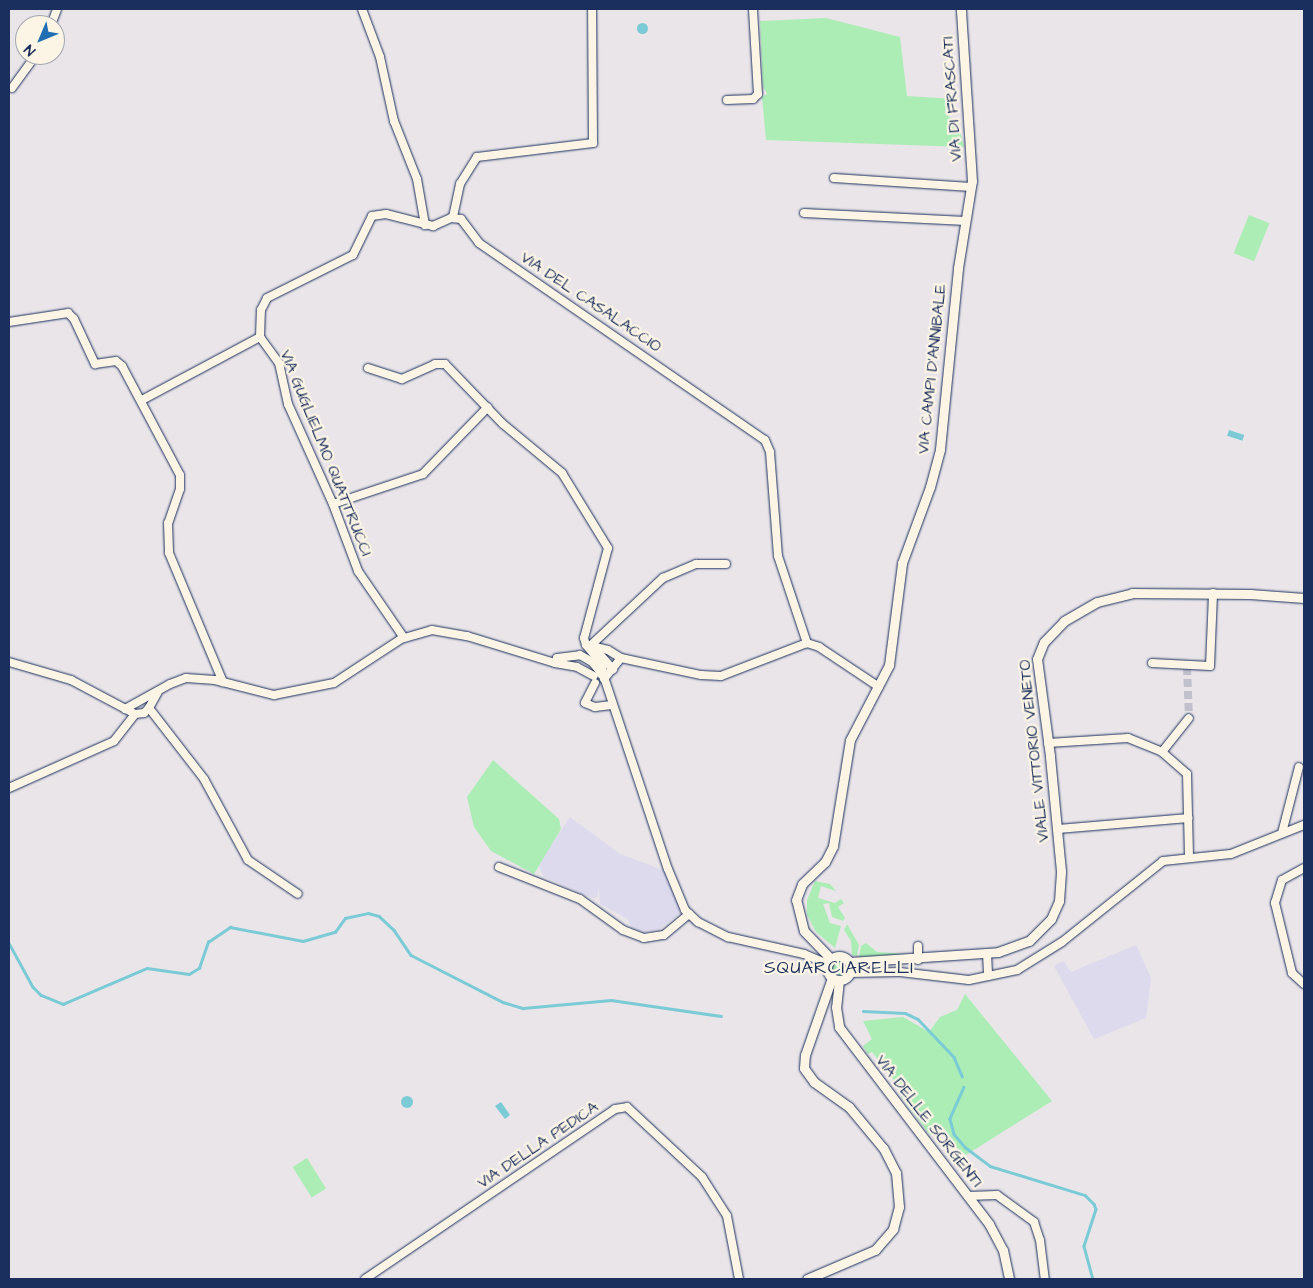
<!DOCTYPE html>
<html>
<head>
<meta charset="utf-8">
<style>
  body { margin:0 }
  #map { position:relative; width:1313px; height:1288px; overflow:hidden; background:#e9e5e9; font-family:"Architects Daughter",sans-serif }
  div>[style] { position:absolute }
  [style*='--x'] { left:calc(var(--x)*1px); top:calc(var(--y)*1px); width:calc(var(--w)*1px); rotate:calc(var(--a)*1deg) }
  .built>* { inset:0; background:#dcdaec }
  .green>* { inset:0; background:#acedb6; transform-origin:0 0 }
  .round { border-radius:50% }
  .water>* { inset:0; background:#7bcbd6; transform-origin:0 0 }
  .stream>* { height:2.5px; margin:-1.25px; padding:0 1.25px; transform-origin:1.25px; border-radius:1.25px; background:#7bcbd6 }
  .minor-tunnel>* { height:8px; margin-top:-4px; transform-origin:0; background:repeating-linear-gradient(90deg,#c0c1cd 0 8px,transparent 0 12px) }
  .roads { filter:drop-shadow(0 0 1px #1b2f5e) drop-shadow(0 0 1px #1b2f5e) }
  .minor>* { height:8px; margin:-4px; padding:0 4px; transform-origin:4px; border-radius:4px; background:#fcf5e5 }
  .major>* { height:9px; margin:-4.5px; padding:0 4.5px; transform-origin:4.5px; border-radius:4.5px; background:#fcf5e5 }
  .major>.ring { margin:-4.5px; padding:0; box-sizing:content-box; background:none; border:9px solid #fcf5e5; border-radius:50% }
  span { translate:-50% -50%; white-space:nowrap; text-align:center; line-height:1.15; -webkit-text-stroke:4.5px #fcf5e5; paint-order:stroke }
  .street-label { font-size:16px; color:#1b2f5e }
  .neighbourhood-label { font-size:18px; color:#1b2f5e; letter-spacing:1px }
  .frame { position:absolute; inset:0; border:10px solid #1b2f5e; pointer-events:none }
  .north { position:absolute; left:15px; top:15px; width:50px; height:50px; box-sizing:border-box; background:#fcf5e5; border:1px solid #a2a6af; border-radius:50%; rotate:225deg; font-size:14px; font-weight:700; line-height:20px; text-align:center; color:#1b2f5e }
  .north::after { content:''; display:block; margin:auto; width:18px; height:22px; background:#1f6fb2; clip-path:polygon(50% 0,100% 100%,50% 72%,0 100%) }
</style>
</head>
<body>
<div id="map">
  <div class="built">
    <i style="clip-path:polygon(570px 817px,620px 854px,666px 871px,681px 910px,679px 914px,658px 930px,643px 932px,631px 927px,628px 919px,600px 904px,599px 888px,597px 897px,592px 898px,544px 877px,538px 865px)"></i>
    <i style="clip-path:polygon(1136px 945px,1151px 978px,1146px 1018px,1094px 1039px,1054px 966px,1063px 961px,1071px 972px)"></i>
  </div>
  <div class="green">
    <i style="clip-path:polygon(826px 18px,900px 37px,907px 96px,955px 99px,953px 103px,947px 103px,945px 114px,958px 123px,964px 147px,766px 140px,762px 97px,767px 94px,763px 86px,760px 21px)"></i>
    <i style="left:1249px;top:215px;width:22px;height:41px;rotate:22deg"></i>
    <i style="clip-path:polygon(493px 760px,559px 819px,561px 829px,534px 874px,491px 851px,474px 827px,467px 797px)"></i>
    <i style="clip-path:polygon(815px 881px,830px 884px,836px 891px,821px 886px,818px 898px,835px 903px,841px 899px,844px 903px,838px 907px,845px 918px,843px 921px,832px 917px,829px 903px,823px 904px,830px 923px,841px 926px,835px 948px,816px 932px,807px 915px,807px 900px)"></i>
    <i style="clip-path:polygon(847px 924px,859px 945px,857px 956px,852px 955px,851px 941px,844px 930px)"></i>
    <i style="clip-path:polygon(866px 943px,877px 952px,908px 954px,859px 957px,861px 946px)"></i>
    <i class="round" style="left:831px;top:960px;width:16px;height:16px"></i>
    <i style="clip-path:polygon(965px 994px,1052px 1101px,966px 1155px,957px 1148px,945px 1129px,930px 1135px,901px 1097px,905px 1094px,872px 1052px,868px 1054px,863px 1046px,872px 1039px,863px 1021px,903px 1017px,929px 1032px,940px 1017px,957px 1010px)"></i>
    <i style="left:307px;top:1158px;width:36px;height:17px;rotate:58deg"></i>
  </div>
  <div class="water">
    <i class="round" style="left:636.5px;top:22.5px;width:11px;height:11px"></i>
    <i style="left:1229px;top:430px;width:16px;height:6px;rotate:18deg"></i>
    <i class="round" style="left:401px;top:1096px;width:12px;height:12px"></i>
    <i style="clip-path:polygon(501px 1102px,510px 1115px,505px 1119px,495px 1106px)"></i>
  </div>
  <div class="stream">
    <i style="--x:9;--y:943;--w:50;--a:61.4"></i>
    <i style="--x:33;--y:987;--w:11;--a:45"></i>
    <i style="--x:41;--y:995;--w:24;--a:22"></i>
    <i style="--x:63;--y:1004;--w:91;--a:-23.2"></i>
    <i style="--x:147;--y:968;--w:42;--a:8.1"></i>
    <i style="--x:189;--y:974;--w:12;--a:-31"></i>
    <i style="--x:199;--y:968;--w:28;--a:-71"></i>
    <i style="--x:208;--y:942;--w:27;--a:-34"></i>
    <i style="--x:230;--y:927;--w:74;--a:10.9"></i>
    <i style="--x:303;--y:941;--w:33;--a:-16"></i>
    <i style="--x:335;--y:932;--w:17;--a:-54"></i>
    <i style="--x:345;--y:918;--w:24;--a:-12"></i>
    <i style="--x:368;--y:913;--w:11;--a:15"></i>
    <i style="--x:379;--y:916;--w:21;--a:43"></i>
    <i style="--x:394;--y:930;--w:30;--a:56"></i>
    <i style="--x:411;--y:955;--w:103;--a:27.1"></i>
    <i style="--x:503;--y:1002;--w:21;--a:17"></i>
    <i style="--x:523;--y:1008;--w:88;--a:-5.2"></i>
    <i style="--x:611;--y:1000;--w:111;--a:8.3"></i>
    <i style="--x:863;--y:1011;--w:42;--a:2.7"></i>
    <i style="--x:905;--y:1013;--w:14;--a:25"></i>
    <i style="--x:918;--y:1019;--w:52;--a:46.5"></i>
    <i style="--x:954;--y:1057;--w:21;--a:67"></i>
    <i style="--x:964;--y:1087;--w:35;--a:114"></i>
    <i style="--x:950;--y:1119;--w:16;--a:75"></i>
    <i style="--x:954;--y:1134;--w:17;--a:50"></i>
    <i style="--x:965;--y:1147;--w:31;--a:37"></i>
    <i style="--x:990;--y:1166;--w:99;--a:17"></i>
    <i style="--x:1085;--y:1195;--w:13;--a:45"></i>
    <i style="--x:1094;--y:1204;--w:5;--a:68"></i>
    <i style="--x:1096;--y:1209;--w:39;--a:108"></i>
    <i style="--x:1084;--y:1246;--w:34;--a:75"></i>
  </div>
  <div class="minor-tunnel">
    <i style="--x:1187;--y:667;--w:51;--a:87.8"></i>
  </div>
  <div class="roads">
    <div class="minor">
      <i style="--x:362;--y:9;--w:51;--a:69.4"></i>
      <i style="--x:380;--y:57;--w:66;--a:77.7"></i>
      <i style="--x:394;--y:121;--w:62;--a:68.4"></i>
      <i style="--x:417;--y:179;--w:47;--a:80.1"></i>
      <i style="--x:51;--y:25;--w:17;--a:-69"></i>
      <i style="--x:12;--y:88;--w:41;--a:-54"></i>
      <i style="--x:727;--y:100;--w:26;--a:-2"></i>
      <i style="--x:753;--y:99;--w:7;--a:-45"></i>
      <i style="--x:758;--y:94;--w:85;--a:-93.4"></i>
      <i style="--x:834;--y:178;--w:137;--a:3.8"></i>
      <i style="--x:804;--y:213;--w:162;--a:2.8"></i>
      <i style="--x:453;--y:217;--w:34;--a:-78"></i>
      <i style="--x:460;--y:184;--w:32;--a:-58"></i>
      <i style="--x:477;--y:157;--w:117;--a:-6.9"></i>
      <i style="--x:593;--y:143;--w:134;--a:-90.4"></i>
      <i style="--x:9;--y:322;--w:60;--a:-8.7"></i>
      <i style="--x:68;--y:313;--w:8;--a:45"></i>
      <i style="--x:74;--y:319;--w:50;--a:65"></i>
      <i style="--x:95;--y:364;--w:21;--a:-8"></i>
      <i style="--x:116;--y:361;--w:8;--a:40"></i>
      <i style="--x:122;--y:366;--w:123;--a:62"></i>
      <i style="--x:180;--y:475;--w:14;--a:90"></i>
      <i style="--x:180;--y:489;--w:36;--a:109"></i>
      <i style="--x:168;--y:523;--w:30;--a:88"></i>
      <i style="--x:169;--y:553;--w:140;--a:67.3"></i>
      <i style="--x:260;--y:337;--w:27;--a:-88"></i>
      <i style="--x:261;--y:310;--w:13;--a:-63"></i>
      <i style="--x:267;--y:298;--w:96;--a:-26.6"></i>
      <i style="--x:353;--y:255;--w:43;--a:-64"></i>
      <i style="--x:372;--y:216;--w:14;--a:-8"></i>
      <i style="--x:386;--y:214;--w:49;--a:14.3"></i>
      <i style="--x:433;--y:226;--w:20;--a:-24"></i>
      <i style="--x:451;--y:218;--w:10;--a:6"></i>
      <i style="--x:461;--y:219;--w:30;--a:53"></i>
      <i style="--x:479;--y:243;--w:347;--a:34.6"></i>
      <i style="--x:765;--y:440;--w:13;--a:67"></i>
      <i style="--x:770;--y:452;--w:104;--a:85.6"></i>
      <i style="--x:778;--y:556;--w:92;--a:71.6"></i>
      <i style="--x:260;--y:337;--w:32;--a:54"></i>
      <i style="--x:279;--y:363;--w:42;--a:77.6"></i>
      <i style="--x:288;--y:404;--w:110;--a:65.8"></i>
      <i style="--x:333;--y:504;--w:72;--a:69.5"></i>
      <i style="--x:358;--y:571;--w:81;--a:55.5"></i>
      <i style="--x:368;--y:368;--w:36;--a:18"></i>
      <i style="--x:402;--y:379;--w:36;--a:-24"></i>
      <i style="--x:435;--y:364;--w:10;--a:0"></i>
      <i style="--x:445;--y:364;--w:83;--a:46"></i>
      <i style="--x:503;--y:424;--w:77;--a:39.7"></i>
      <i style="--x:562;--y:473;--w:88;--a:58.5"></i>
      <i style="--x:608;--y:548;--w:93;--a:104.9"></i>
      <i style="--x:584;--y:638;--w:7;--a:74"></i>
      <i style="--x:586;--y:645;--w:26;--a:50"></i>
      <i style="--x:603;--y:665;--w:10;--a:96"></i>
      <i style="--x:142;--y:400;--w:134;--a:-28.1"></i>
      <i style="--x:333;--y:504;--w:95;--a:-18.4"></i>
      <i style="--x:423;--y:474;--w:93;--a:-45.9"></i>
      <i style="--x:590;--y:646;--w:100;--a:-43"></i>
      <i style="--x:663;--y:578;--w:36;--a:-23"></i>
      <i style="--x:696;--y:564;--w:30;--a:0"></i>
      <i style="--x:592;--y:646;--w:16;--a:14"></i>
      <i style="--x:608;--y:650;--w:15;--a:32"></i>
      <i style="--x:598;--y:652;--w:23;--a:49"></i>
      <i style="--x:9;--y:662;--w:65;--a:16.2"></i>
      <i style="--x:71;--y:680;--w:72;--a:28"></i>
      <i style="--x:135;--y:714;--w:9;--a:-6"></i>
      <i style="--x:144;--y:713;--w:7;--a:-45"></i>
      <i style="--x:149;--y:708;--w:18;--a:-61"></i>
      <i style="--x:555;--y:663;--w:5;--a:-68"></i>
      <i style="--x:557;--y:658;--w:23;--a:-7"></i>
      <i style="--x:580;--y:655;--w:14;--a:30"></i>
      <i style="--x:592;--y:662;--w:16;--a:50"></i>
      <i style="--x:1152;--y:663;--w:58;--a:3"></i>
      <i style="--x:1210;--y:666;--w:73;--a:-87.6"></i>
      <i style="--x:600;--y:673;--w:6;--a:45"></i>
      <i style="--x:604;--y:677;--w:202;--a:71.6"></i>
      <i style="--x:668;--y:869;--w:44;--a:67.5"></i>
      <i style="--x:685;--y:910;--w:18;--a:43"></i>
      <i style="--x:698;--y:922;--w:34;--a:27"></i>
      <i style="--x:728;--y:937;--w:78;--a:12.6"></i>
      <i style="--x:804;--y:954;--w:25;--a:23"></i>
      <i style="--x:604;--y:679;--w:27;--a:-51"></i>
      <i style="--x:621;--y:658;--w:82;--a:12"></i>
      <i style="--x:701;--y:675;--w:20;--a:3"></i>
      <i style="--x:721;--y:676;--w:92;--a:-21"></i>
      <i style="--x:807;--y:643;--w:13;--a:18"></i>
      <i style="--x:819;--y:647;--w:72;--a:33.7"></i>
      <i style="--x:595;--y:683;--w:22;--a:117"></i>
      <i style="--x:585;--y:703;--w:11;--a:22"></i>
      <i style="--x:595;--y:707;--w:17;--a:-7"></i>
      <i style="--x:149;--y:708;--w:90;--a:52.2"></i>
      <i style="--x:204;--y:779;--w:92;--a:61.5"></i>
      <i style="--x:248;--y:860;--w:60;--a:34.2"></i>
      <i style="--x:125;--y:709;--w:51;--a:-29.1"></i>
      <i style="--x:170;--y:684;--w:17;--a:-21"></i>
      <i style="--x:186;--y:678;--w:29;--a:4"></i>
      <i style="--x:215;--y:680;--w:61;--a:14.3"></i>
      <i style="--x:274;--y:695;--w:61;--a:-11.3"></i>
      <i style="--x:334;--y:683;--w:80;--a:-33.3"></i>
      <i style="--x:401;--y:639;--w:32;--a:-16"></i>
      <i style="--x:432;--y:630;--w:36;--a:10"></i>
      <i style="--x:467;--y:636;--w:92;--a:17.1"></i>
      <i style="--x:555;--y:663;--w:22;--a:10"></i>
      <i style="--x:577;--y:667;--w:19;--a:28"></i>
      <i style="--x:1048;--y:743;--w:80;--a:-3.6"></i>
      <i style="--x:1128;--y:738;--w:37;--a:22"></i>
      <i style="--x:1162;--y:752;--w:33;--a:41"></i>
      <i style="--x:1187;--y:774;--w:82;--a:88.6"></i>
      <i style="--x:1162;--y:752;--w:43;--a:-51.5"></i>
      <i style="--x:9;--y:788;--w:115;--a:-24.1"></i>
      <i style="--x:114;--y:741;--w:34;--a:-52"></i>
      <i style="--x:1058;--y:829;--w:131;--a:-4.8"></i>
      <i style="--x:1282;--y:833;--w:68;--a:-75.6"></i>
      <i style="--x:499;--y:867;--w:87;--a:21.6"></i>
      <i style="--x:580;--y:899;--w:53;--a:35.8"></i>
      <i style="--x:623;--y:930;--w:22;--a:21"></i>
      <i style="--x:644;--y:938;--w:20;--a:-9"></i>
      <i style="--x:664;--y:935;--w:33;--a:-40"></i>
      <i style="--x:1304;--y:868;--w:25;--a:151"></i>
      <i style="--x:1282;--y:880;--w:24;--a:107"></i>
      <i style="--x:1275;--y:903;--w:72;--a:76.3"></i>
      <i style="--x:1292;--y:973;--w:16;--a:43"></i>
      <i style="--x:918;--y:946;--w:14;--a:90"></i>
      <i style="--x:987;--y:954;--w:22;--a:87"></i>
      <i style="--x:850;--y:973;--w:50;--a:-1.1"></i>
      <i style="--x:900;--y:972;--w:69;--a:6.6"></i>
      <i style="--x:969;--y:980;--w:49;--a:-11.8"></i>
      <i style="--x:1017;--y:970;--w:53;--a:-31.9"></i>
      <i style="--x:1062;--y:942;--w:129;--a:-38.7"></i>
      <i style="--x:1163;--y:861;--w:68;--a:-5.9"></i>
      <i style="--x:1231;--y:854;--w:79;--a:-21.7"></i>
      <i style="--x:968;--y:1196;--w:29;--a:-2"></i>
      <i style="--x:997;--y:1195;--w:46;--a:36.1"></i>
      <i style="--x:1034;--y:1222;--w:19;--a:72"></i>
      <i style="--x:1040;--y:1240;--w:39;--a:83"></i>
      <i style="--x:365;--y:1279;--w:302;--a:-34.2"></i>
      <i style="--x:615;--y:1109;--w:12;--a:-9"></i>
      <i style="--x:627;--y:1107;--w:103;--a:43"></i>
      <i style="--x:702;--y:1177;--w:46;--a:57.3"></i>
      <i style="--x:727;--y:1216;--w:64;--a:79.2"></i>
    </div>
    <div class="major">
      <i class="ring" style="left:827px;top:956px;width:15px;height:15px"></i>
      <i style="--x:831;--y:959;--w:39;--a:-134"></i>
      <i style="--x:804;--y:931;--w:32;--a:-104"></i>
      <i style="--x:796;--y:900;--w:17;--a:-69"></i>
      <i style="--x:802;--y:884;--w:32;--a:-44"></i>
      <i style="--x:825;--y:862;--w:18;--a:-63"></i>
      <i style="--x:833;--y:846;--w:107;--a:-80.9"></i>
      <i style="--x:850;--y:740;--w:85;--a:-62.5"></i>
      <i style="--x:889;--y:665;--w:103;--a:-82.7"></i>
      <i style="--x:902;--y:563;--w:81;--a:-69.8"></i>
      <i style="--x:930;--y:487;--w:39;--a:-75"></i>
      <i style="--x:940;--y:449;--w:182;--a:-84.3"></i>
      <i style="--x:958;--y:268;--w:88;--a:-80.9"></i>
      <i style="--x:972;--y:181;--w:172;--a:-93.7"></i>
      <i style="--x:849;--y:962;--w:149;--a:-3.8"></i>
      <i style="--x:998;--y:952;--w:33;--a:-20"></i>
      <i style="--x:1029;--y:941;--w:31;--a:-45"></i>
      <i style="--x:1051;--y:919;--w:20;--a:-66"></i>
      <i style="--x:1059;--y:901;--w:30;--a:-86"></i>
      <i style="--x:1061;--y:871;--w:116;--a:-95.5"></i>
      <i style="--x:1050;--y:756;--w:98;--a:-97.6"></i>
      <i style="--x:1037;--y:659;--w:18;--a:-68"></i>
      <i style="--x:1044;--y:642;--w:29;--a:-46"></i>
      <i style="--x:1064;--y:621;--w:38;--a:-30"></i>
      <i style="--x:1097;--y:602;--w:36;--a:-14"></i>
      <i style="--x:1132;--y:593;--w:118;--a:0.5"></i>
      <i style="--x:1250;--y:594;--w:54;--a:4.2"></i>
      <i style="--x:839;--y:980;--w:27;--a:96"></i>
      <i style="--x:836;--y:1007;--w:20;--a:81"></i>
      <i style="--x:839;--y:1027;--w:248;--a:52.7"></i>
      <i style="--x:989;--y:1224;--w:30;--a:62"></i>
      <i style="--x:1003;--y:1250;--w:30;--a:78"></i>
      <i style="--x:807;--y:1279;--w:74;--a:-23.1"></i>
      <i style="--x:875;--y:1250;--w:28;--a:-49"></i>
      <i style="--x:893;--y:1229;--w:23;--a:-75"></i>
      <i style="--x:899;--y:1207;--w:34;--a:-95"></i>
      <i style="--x:896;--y:1173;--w:28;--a:-117"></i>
      <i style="--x:883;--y:1148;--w:53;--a:-129.7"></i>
      <i style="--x:849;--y:1107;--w:43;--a:-144.5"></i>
      <i style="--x:814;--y:1082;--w:17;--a:-126"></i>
      <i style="--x:804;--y:1068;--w:13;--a:-86"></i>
      <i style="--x:805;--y:1055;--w:82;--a:-70.7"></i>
    </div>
  </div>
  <div class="street-label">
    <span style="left:952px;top:99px;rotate:-94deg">VIA DI FRASCATI</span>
    <span style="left:591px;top:302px;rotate:34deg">VIA DEL CASALACCIO</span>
    <span style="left:932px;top:369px;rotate:-84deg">VIA CAMPI D'ANNIBALE</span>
    <span style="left:326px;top:453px;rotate:68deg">VIA GUGLIELMO QUATTRUCCI</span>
    <span style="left:1034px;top:751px;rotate:-96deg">VIALE VITTORIO VENETO</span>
    <span style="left:929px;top:1121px;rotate:52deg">VIA DELLE SORGENTI</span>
    <span style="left:538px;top:1145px;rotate:-34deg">VIA DELLA PEDICA</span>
  </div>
  <div class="neighbourhood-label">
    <span style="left:839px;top:968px">SQUARCIARELLI</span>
  </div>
  <div class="frame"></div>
  <div class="north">N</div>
</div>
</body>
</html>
